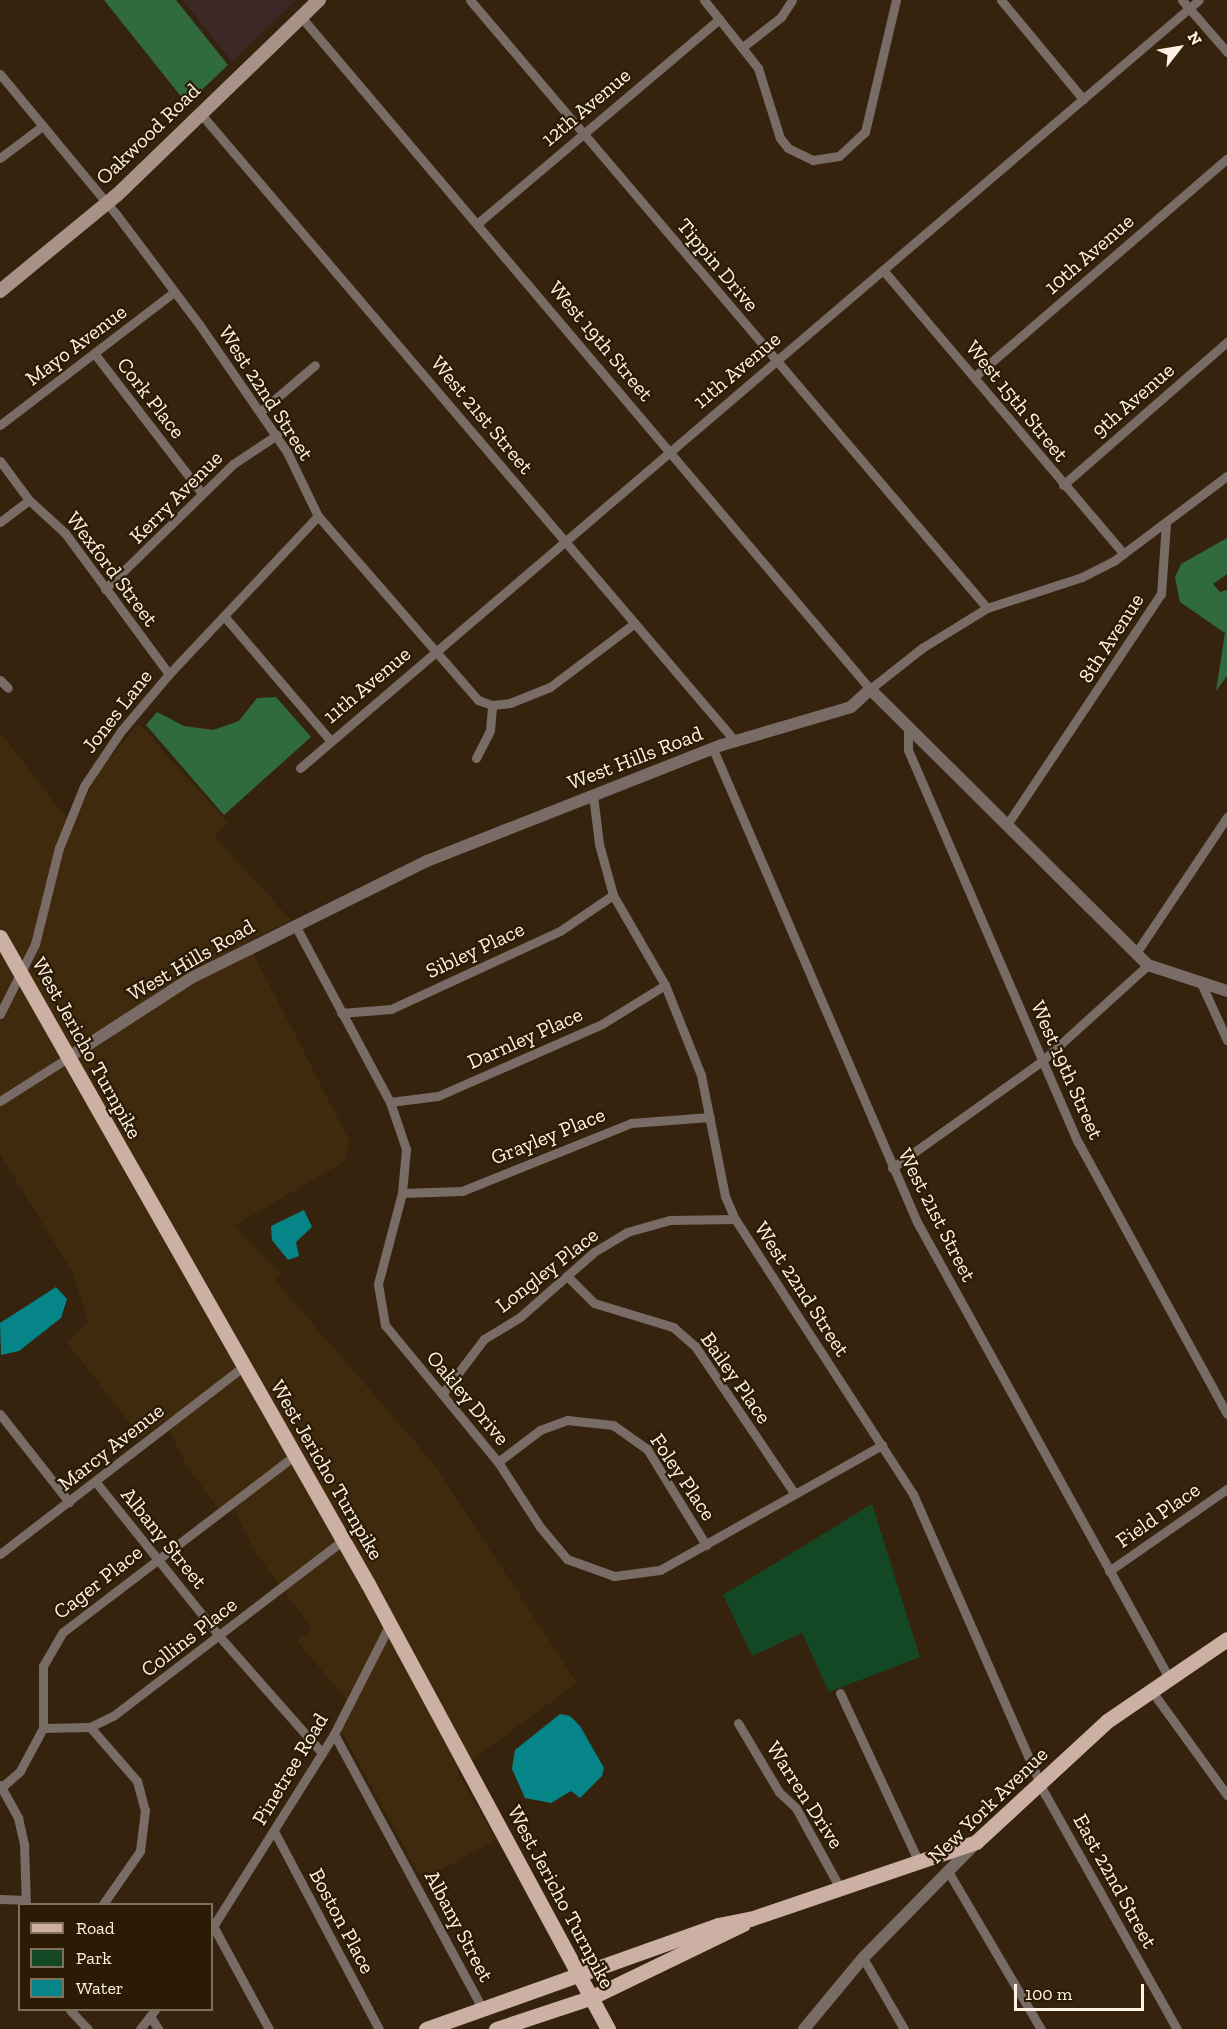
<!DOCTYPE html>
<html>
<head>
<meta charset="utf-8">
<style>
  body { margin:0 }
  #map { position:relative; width:1227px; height:2029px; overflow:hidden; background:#35230d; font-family:"Zilla Slab",serif }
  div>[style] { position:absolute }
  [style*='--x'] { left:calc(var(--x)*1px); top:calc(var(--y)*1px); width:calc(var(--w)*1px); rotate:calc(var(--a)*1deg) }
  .built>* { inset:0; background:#402a0d }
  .education>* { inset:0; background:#3c2927 }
  .green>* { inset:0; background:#144723 }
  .forest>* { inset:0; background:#306b3f }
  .water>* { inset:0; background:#068588 }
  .minor>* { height:9px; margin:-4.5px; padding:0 4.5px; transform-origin:4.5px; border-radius:4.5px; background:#796b65 }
  .tertiary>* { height:12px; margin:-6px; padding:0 6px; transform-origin:6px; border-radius:6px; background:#796b65 }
  .secondary>* { height:14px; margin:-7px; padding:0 7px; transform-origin:7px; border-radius:7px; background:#a89288 }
  .primary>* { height:15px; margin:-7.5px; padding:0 7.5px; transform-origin:7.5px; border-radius:7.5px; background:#ccb0a3 }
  span { translate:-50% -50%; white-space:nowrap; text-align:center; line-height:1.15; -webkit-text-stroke:4.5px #2b1a04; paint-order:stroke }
  .street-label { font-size:21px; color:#fef2e5 }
  .legend { position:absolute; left:18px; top:1903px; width:195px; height:108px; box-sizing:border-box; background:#2b1a04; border:2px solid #7f705e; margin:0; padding:8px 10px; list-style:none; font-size:18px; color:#fef2e5 }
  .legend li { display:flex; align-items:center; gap:12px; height:30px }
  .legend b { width:30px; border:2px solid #7f705e }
  .north { position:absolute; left:1149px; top:18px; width:60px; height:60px; -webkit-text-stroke:4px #2b1a04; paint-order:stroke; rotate:59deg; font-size:16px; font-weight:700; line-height:24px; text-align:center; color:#fef2e5 }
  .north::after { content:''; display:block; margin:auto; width:21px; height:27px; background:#fef2e5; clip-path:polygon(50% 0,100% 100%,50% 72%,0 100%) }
  .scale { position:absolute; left:1014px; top:1984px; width:130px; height:27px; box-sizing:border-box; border:3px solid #fef2e5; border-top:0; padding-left:8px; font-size:18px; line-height:21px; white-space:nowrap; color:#fef2e5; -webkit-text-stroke:4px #2b1a04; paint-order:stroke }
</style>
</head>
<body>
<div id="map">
  <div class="built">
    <i style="clip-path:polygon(138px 723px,228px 823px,214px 836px,291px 920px,247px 941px,350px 1142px,345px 1161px,234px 1226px,282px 1275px,275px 1280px,434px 1464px,577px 1683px,457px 1771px,496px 1840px,422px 1880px,337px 1723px,347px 1700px,297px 1641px,312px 1629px,253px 1549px,234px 1509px,223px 1516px,185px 1463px,164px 1420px,141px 1438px,67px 1342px,88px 1323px,73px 1273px,0 1154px,0 732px,71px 824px,100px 771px)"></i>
  </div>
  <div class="education">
    <i style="clip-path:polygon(183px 0,296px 0,232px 62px)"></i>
  </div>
  <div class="green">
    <i style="clip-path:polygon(872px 1504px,920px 1657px,829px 1692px,802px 1633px,752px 1656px,723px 1595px)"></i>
  </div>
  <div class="forest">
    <i style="clip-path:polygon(104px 0,176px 0,228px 65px,187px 104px)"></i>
    <i style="clip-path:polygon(1227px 538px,1227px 574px,1213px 584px,1220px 592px,1227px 590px,1227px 676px,1216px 691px,1225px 633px,1180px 602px,1175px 577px,1181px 564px)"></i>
    <i style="clip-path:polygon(276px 697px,311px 737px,224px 815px,146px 725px,157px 712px,184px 726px,213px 730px,239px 721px,257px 698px)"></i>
  </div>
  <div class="water">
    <i style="clip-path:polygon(304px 1210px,312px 1227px,296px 1242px,299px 1256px,288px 1260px,272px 1240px,271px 1226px)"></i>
    <i style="clip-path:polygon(56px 1287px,67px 1299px,61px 1318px,19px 1351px,1px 1355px,0 1323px)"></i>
    <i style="clip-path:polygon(560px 1714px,570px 1716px,580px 1726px,604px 1768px,602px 1776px,580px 1798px,571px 1791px,551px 1803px,525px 1798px,512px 1769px,515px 1750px)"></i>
  </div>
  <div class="minor">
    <i style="--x:470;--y:0;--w:798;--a:49.62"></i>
    <i style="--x:704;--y:0;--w:87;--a:51.5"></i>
    <i style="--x:758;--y:68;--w:73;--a:72.6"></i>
    <i style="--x:780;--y:138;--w:13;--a:51"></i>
    <i style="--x:788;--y:148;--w:28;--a:26"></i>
    <i style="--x:813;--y:160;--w:26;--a:-9"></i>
    <i style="--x:839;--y:156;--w:35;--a:-43"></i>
    <i style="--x:865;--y:132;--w:136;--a:-76.8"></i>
    <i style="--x:1001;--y:0;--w:129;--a:50.4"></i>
    <i style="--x:1182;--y:0;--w:69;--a:49.1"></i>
    <i style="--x:302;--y:18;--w:879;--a:49.75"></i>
    <i style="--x:870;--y:689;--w:66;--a:-38.3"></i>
    <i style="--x:922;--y:648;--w:76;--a:-31.6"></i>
    <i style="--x:987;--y:608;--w:100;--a:-18.1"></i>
    <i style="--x:1082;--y:577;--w:37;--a:-27"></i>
    <i style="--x:1115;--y:560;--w:140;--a:-36.9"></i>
    <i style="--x:744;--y:46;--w:47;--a:-38.1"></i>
    <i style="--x:781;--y:17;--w:20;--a:-57"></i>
    <i style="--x:0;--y:74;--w:182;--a:50.4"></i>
    <i style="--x:116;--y:214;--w:141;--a:53"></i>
    <i style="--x:201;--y:327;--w:152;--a:55.5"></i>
    <i style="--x:287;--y:452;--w:71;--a:64.2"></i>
    <i style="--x:318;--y:516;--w:244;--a:49"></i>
    <i style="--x:478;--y:700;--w:15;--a:20"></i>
    <i style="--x:492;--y:705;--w:18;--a:-6"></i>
    <i style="--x:510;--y:703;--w:43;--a:-21.8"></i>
    <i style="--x:550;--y:687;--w:106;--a:-37"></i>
    <i style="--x:200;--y:113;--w:825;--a:49.57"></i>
    <i style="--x:0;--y:158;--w:51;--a:-37.1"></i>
    <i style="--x:478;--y:223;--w:316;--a:-40.2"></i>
    <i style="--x:883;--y:270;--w:372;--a:49.7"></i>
    <i style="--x:94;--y:353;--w:175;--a:52.4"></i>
    <i style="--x:974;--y:377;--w:334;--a:-40.8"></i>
    <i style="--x:260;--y:412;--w:72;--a:-40.5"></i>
    <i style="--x:0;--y:425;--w:219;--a:-37.4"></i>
    <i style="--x:0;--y:461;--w:49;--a:53.4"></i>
    <i style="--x:29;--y:500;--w:49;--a:42.5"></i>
    <i style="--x:65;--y:533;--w:175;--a:53.6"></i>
    <i style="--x:1063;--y:485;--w:218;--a:-41.1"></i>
    <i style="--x:0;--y:522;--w:36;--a:-37"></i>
    <i style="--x:105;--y:589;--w:179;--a:-44.3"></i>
    <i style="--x:233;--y:464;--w:53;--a:-33.4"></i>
    <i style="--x:224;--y:616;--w:163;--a:49.5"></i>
    <i style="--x:0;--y:680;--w:11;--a:45"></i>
    <i style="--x:908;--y:726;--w:24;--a:90"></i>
    <i style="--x:908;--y:750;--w:427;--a:66.6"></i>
    <i style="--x:1078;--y:1142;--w:310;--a:61.3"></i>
    <i style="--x:713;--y:749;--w:515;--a:66.67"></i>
    <i style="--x:917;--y:1222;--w:521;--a:61.07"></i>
    <i style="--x:476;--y:758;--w:31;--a:-63"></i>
    <i style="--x:490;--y:730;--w:25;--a:-85"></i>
    <i style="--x:300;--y:768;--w:1182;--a:-40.51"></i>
    <i style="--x:593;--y:795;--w:49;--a:83"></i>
    <i style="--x:599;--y:844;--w:53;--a:74.6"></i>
    <i style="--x:613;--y:895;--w:104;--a:60"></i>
    <i style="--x:665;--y:985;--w:97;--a:68.2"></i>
    <i style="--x:701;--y:1075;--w:123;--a:78.8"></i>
    <i style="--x:725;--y:1196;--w:25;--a:67"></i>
    <i style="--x:735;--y:1219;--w:328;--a:57.1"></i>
    <i style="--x:913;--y:1494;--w:328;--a:66.3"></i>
    <i style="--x:1045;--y:1794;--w:270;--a:60.7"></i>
    <i style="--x:1008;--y:823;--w:275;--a:-56.3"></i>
    <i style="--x:1161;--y:594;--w:71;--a:-86"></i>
    <i style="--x:295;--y:925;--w:201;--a:61.8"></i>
    <i style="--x:390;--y:1102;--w:50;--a:71.2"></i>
    <i style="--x:406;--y:1149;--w:44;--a:95.2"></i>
    <i style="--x:402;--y:1193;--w:94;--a:104.8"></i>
    <i style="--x:378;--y:1284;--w:42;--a:80.3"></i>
    <i style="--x:385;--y:1325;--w:178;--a:50.5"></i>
    <i style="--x:498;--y:1462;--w:77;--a:57.1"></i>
    <i style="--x:540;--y:1527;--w:42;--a:49.8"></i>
    <i style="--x:567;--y:1559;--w:50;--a:19.9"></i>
    <i style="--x:614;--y:1576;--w:46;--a:-7.4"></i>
    <i style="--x:660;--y:1570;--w:255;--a:-29.4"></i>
    <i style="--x:1136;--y:953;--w:164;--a:-56.2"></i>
    <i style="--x:1201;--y:983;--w:63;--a:65.5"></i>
    <i style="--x:341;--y:1013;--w:50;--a:-4.6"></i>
    <i style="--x:391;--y:1009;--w:186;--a:-24.8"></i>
    <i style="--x:560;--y:931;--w:64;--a:-34.2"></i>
    <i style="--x:0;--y:1014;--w:78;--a:-63.4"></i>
    <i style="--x:35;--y:944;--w:99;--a:-76"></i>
    <i style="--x:59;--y:848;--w:67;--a:-68"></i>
    <i style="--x:84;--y:786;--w:66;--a:-56.1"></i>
    <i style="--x:121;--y:731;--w:75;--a:-49.9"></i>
    <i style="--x:169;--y:674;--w:217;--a:-46.7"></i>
    <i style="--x:0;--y:1101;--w:82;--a:-32.5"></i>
    <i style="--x:390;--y:1102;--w:48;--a:-7.1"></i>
    <i style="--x:438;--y:1096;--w:179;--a:-23.7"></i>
    <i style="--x:602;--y:1024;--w:74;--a:-31.8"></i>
    <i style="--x:892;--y:1168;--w:184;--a:-35.5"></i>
    <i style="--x:1042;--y:1061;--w:143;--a:-42.2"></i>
    <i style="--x:402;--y:1193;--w:60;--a:-1.9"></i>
    <i style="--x:462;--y:1191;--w:182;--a:-21.9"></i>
    <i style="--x:631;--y:1123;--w:79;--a:-4.3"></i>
    <i style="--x:567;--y:1276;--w:38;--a:45"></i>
    <i style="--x:594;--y:1303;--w:83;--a:16.9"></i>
    <i style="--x:673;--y:1327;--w:29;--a:41"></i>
    <i style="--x:695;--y:1346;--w:177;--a:56"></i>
    <i style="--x:443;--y:1393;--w:68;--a:-52.8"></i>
    <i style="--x:484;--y:1339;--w:42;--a:-31.4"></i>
    <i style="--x:520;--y:1317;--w:98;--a:-41.3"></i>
    <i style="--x:594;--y:1252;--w:39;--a:-31"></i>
    <i style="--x:627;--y:1232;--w:45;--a:-15.6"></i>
    <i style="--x:670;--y:1220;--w:65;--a:-0.9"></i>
    <i style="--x:0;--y:1414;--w:112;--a:51.9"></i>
    <i style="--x:498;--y:1462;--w:53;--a:-37.3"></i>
    <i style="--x:540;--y:1430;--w:29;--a:-20"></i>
    <i style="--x:567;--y:1420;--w:46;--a:6.2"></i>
    <i style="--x:613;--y:1425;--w:42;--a:35.2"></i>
    <i style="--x:647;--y:1449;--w:113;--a:58.4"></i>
    <i style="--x:95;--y:1481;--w:198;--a:51.3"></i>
    <i style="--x:219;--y:1636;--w:156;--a:48.6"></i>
    <i style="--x:0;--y:1554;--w:307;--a:-37.6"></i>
    <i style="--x:1109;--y:1571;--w:144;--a:-34.8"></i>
    <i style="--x:1151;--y:1690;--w:130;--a:54.1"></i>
    <i style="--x:840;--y:1693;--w:184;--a:65"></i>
    <i style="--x:738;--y:1723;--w:80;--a:59.3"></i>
    <i style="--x:779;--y:1792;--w:23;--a:43"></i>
    <i style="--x:796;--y:1808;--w:91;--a:61.2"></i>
    <i style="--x:90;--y:1727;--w:72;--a:49"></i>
    <i style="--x:137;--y:1781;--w:30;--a:75"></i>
    <i style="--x:145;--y:1810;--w:41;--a:97"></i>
    <i style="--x:140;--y:1851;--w:65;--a:124.9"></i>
    <i style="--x:43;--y:1728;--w:47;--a:-1.2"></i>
    <i style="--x:90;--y:1727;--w:25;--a:-26"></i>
    <i style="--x:113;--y:1716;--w:290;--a:-37.4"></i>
    <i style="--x:334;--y:1734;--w:313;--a:61.6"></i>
    <i style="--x:0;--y:1785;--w:38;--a:61"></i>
    <i style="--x:18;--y:1818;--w:28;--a:77"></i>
    <i style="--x:24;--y:1845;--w:59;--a:88.1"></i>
    <i style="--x:3;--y:1786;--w:23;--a:-41"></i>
    <i style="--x:20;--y:1771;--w:49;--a:-61.9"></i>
    <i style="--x:43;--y:1728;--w:62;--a:-90"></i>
    <i style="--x:43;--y:1666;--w:39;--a:-60"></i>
    <i style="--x:63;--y:1632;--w:290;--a:-37.3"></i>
    <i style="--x:274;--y:1831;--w:224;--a:62.1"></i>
    <i style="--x:949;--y:1873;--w:181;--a:59.5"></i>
    <i style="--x:0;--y:1899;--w:25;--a:2"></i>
    <i style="--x:213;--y:1926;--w:117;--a:61.5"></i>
    <i style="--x:212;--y:1928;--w:229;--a:-57.8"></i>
    <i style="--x:334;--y:1734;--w:123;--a:-63"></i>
    <i style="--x:863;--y:1958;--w:82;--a:60"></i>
    <i style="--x:70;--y:2010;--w:26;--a:47"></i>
    <i style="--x:150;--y:2016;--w:15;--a:58"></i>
    <i style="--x:140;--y:2029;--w:24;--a:-52"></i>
  </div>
  <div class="tertiary">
    <i style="--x:69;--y:1057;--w:145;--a:-32.9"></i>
    <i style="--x:191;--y:978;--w:263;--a:-26.4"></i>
    <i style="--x:427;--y:861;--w:317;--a:-21.5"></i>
    <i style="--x:722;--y:745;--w:134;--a:-16.4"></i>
    <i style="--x:851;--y:707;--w:26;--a:-43"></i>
    <i style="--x:870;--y:689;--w:392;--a:44.8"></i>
    <i style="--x:1148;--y:965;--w:83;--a:18.2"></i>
    <i style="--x:804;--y:2029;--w:92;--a:-50.3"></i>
    <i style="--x:863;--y:1958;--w:161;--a:-45.5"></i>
  </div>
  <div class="secondary">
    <i style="--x:0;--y:291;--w:151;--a:-39.4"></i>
    <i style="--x:117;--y:195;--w:281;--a:-44"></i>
  </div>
  <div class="primary">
    <i style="--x:0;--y:937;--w:744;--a:60.37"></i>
    <i style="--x:368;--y:1584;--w:506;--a:61.66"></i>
    <i style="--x:426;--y:2029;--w:310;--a:-19.6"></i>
    <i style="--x:718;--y:1925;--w:33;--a:-11"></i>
    <i style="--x:750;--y:1919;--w:239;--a:-18.8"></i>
    <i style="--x:976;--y:1842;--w:178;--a:-42.7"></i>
    <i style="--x:1107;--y:1721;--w:145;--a:-34.3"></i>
    <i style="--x:496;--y:2029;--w:99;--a:-18.3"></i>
    <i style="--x:590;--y:1998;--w:170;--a:-25.8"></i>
  </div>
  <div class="street-label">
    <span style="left:586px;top:107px;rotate:-40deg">12th Avenue</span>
    <span style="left:148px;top:134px;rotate:-44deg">Oakwood Road</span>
    <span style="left:1089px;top:254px;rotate:-41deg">10th Avenue</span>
    <span style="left:718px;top:265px;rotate:50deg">Tippin Drive</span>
    <span style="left:601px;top:341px;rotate:50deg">West 19th Street</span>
    <span style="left:76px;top:345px;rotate:-37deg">Mayo Avenue</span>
    <span style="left:737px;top:370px;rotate:-40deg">11th Avenue</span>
    <span style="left:266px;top:393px;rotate:57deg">West 22nd Street</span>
    <span style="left:151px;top:398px;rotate:52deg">Cork Place</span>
    <span style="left:1133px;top:400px;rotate:-41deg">9th Avenue</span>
    <span style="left:1017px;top:401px;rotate:51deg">West 15th Street</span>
    <span style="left:482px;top:415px;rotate:50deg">West 21st Street</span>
    <span style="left:176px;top:497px;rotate:-45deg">Kerry Avenue</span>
    <span style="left:112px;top:569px;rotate:53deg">Wexford Street</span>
    <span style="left:1111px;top:638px;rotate:-57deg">8th Avenue</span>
    <span style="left:367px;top:685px;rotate:-40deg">11th Avenue</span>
    <span style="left:117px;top:711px;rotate:-52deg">Jones Lane</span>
    <span style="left:635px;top:758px;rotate:-21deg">West Hills Road</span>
    <span style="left:475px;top:950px;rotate:-25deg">Sibley Place</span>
    <span style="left:191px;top:960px;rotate:-30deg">West Hills Road</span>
    <span style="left:525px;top:1038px;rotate:-24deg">Darnley Place</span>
    <span style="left:87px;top:1048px;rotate:61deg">West Jericho Turnpike</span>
    <span style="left:1067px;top:1070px;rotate:66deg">West 19th Street</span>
    <span style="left:548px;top:1136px;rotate:-22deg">Grayley Place</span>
    <span style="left:937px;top:1215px;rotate:63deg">West 21st Street</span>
    <span style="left:547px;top:1270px;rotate:-38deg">Longley Place</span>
    <span style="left:802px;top:1289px;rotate:57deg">West 22nd Street</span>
    <span style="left:736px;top:1378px;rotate:55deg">Bailey Place</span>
    <span style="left:468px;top:1398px;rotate:50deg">Oakley Drive</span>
    <span style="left:111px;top:1447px;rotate:-38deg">Marcy Avenue</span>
    <span style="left:327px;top:1470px;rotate:60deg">West Jericho Turnpike</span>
    <span style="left:683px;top:1477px;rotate:56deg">Foley Place</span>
    <span style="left:1158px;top:1515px;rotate:-35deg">Field Place</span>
    <span style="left:164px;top:1538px;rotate:51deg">Albany Street</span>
    <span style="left:98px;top:1582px;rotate:-38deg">Cager Place</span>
    <span style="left:189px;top:1637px;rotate:-38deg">Collins Place</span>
    <span style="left:290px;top:1769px;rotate:-59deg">Pinetree Road</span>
    <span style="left:805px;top:1795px;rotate:57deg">Warren Drive</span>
    <span style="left:988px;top:1805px;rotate:-44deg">New York Avenue</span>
    <span style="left:1115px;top:1881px;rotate:61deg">East 22nd Street</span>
    <span style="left:561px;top:1897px;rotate:62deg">West Jericho Turnpike</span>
    <span style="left:342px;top:1921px;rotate:62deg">Boston Place</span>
    <span style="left:459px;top:1926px;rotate:62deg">Albany Street</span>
  </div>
  <ul class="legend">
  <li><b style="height:8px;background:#ccb0a3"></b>Road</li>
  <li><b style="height:16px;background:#144723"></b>Park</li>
  <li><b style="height:16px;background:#068588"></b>Water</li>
  </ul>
  <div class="north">N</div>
  <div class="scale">100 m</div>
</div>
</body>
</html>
